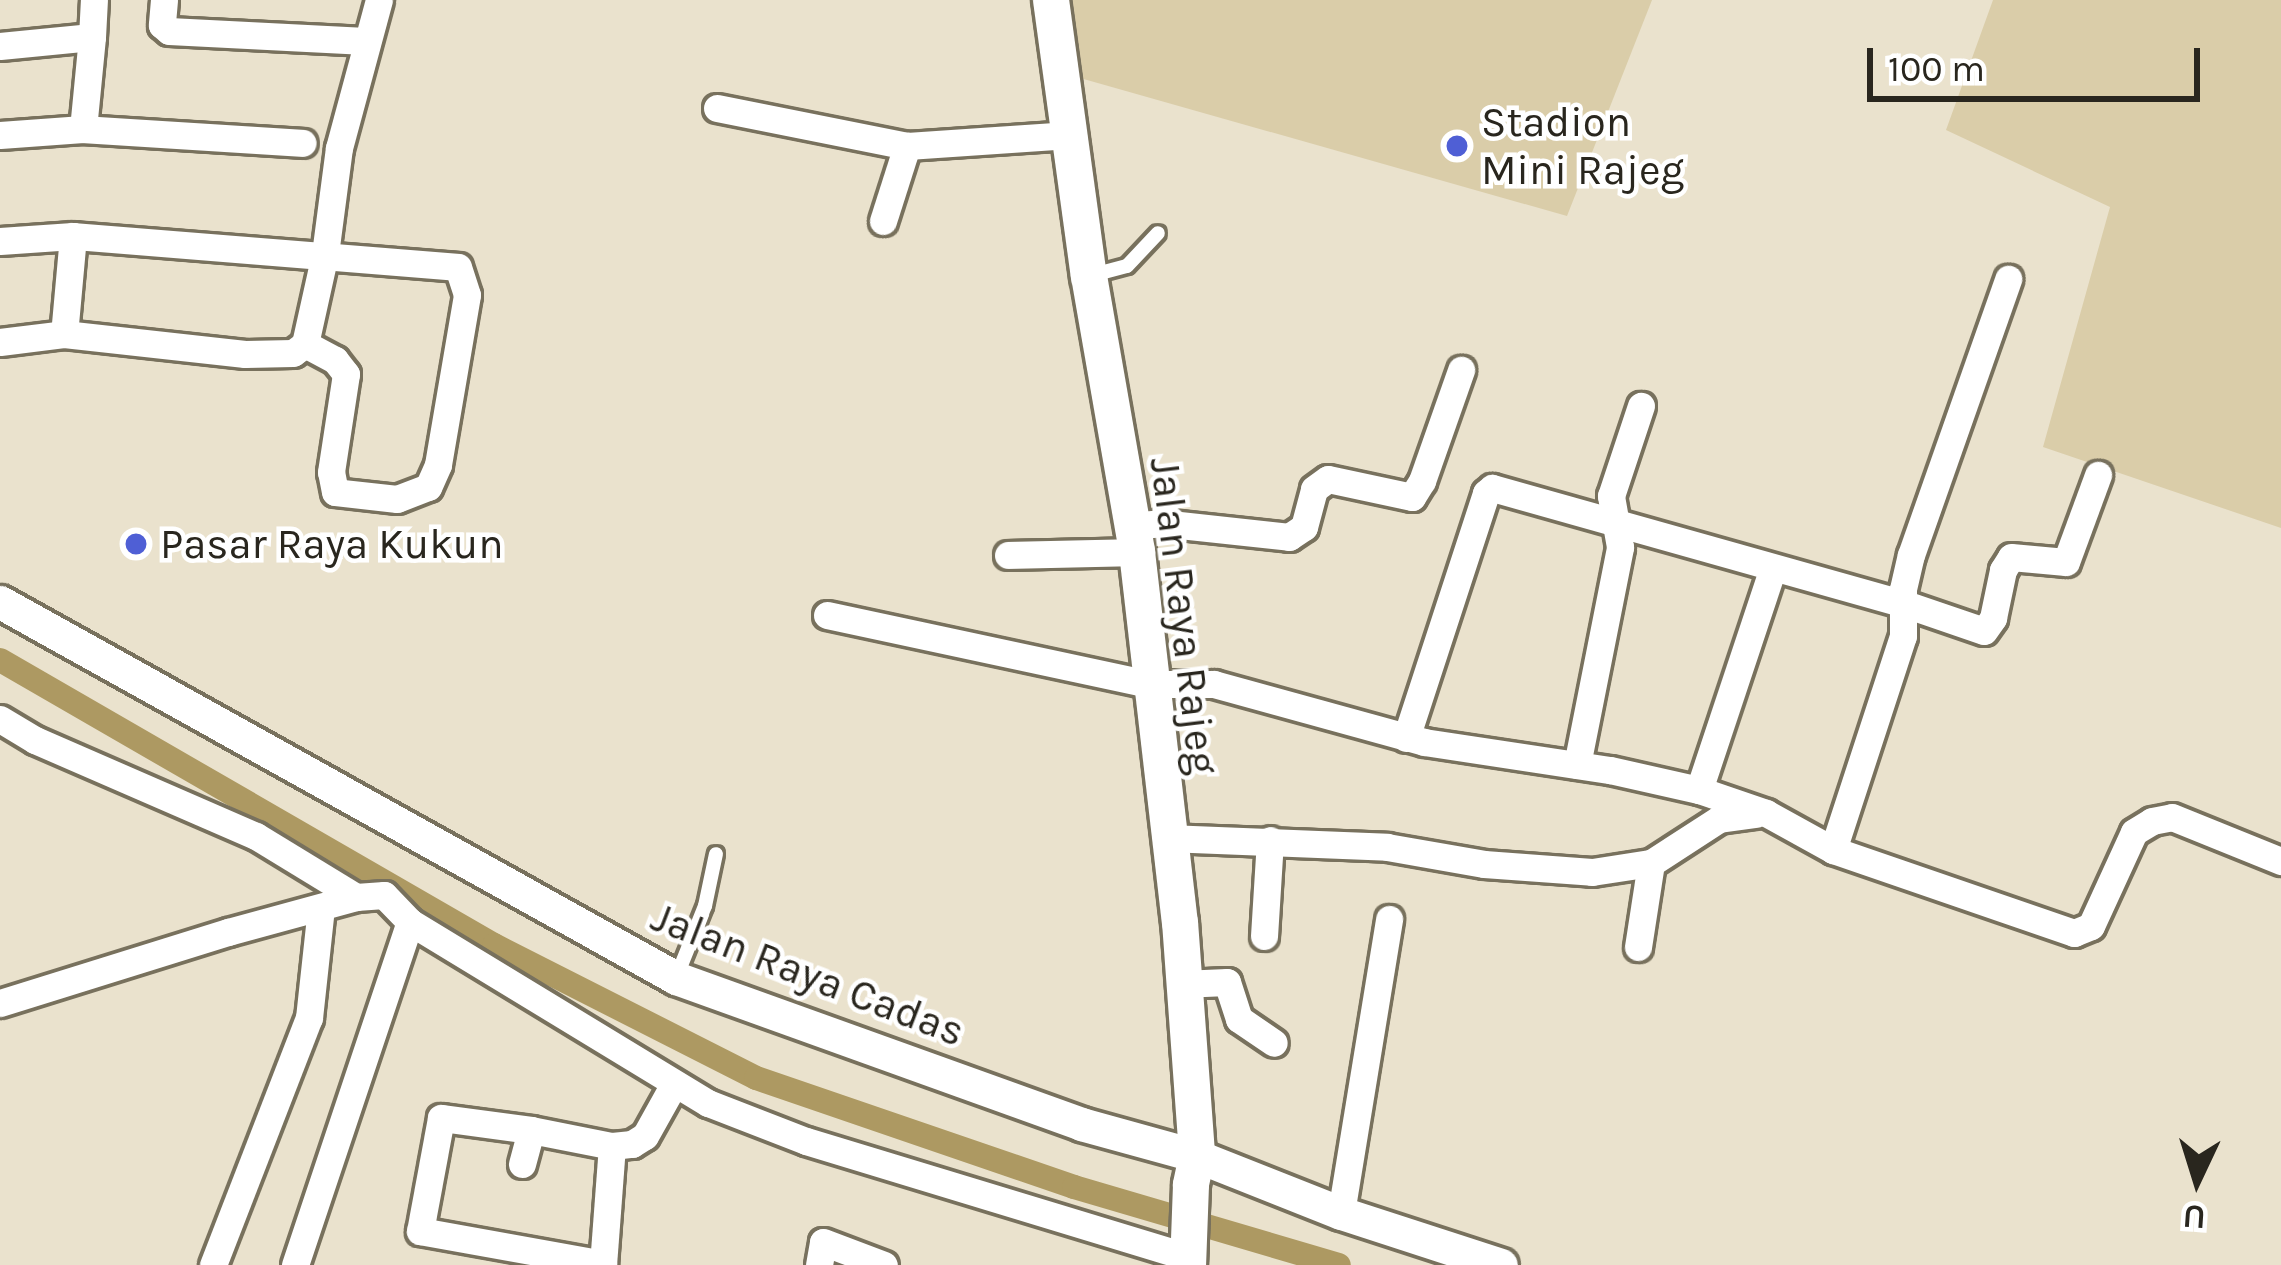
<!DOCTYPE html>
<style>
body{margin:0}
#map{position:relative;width:2281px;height:1265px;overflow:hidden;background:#eae2cd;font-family:Karla,sans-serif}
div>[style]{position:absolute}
.green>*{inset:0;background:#dacda9}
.canal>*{height:24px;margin:-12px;padding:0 12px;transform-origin:12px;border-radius:12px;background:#ad9962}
.roads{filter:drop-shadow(3px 0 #78715d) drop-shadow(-3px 0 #78715d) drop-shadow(0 3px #78715d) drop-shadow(0 -3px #78715d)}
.service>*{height:14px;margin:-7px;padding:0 7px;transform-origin:7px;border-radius:7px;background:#fff}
.minor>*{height:27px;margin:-13.5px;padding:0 13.5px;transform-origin:13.5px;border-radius:13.5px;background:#fff}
.tertiary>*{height:33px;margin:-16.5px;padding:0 16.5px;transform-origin:16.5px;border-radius:16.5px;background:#fff}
.secondary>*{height:36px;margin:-18px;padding:0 18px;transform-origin:18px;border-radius:18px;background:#fff}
.dots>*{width:33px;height:33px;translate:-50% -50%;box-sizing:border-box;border:6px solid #fff;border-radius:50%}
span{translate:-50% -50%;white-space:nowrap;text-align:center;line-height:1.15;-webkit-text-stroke:9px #fff;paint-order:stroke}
.poi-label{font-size:42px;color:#29261e}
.left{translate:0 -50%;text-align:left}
.street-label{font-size:42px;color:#29261e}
.north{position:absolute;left:2137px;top:1121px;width:120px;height:120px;-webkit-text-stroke:9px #fff;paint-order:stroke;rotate:184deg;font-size:33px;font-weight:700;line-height:48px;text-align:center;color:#29261e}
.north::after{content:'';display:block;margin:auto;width:42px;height:54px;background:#29261e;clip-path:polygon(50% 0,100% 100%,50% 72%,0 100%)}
.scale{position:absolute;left:1867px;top:48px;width:333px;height:54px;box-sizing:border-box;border:6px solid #29261e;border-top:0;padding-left:15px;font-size:36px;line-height:42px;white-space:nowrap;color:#29261e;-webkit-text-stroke:9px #fff;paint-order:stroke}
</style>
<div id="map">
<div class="green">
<div style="clip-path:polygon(1064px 0,1652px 0,1567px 216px,1073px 76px)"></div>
<div style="clip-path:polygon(1993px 0,2281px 0,2281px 528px,2043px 447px,2110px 207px,1946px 130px)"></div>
</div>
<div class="canal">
<div style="left:0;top:660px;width:570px;rotate:29.98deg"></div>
<div style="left:494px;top:945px;width:294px;rotate:26.9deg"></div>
<div style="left:756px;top:1078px;width:336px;rotate:18.9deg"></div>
<div style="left:1074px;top:1187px;width:276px;rotate:16.4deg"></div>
</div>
<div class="roads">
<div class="service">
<div style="left:1089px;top:276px;width:39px;rotate:-15deg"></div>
<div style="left:1127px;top:266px;width:45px;rotate:-46.8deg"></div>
<div style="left:676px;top:978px;width:78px;rotate:-68.1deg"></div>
<div style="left:705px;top:906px;width:53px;rotate:-78.1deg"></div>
</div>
<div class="minor">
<div style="left:164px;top:0;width:25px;rotate:95deg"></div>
<div style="left:162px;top:25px;width:9px;rotate:41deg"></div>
<div style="left:169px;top:31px;width:197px;rotate:2.9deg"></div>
<div style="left:0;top:46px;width:92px;rotate:-5.6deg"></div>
<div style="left:92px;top:37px;width:37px;rotate:-87deg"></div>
<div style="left:717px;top:108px;width:194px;rotate:11.3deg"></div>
<div style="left:907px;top:146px;width:163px;rotate:-3.9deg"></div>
<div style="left:83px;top:129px;width:92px;rotate:-84.4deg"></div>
<div style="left:0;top:135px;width:83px;rotate:-4.1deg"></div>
<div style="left:83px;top:129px;width:220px;rotate:3.6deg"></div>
<div style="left:883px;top:221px;width:79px;rotate:-72.3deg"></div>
<div style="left:73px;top:236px;width:98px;rotate:95.2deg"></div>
<div style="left:64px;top:334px;width:182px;rotate:6.3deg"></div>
<div style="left:245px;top:354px;width:48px;rotate:-1.2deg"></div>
<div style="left:293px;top:353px;width:15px;rotate:-37deg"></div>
<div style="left:305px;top:344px;width:92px;rotate:-77.5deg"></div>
<div style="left:325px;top:254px;width:107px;rotate:-82.5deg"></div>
<div style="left:339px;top:148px;width:153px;rotate:-74.9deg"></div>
<div style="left:0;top:241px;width:73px;rotate:-3.9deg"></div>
<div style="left:73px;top:236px;width:386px;rotate:4.6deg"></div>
<div style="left:458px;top:267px;width:29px;rotate:72deg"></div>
<div style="left:467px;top:295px;width:172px;rotate:99.7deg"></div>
<div style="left:438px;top:465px;width:24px;rotate:114deg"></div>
<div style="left:428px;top:487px;width:33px;rotate:159deg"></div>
<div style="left:397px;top:499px;width:62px;rotate:-173.6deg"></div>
<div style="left:335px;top:492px;width:20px;rotate:-101deg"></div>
<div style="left:331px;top:472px;width:99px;rotate:-81.3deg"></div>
<div style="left:346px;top:374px;width:18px;rotate:-128deg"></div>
<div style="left:335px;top:360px;width:34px;rotate:-152deg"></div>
<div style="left:0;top:342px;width:64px;rotate:-7.1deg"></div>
<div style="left:1129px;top:526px;width:32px;rotate:-5deg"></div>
<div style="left:1161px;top:523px;width:129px;rotate:6.2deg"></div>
<div style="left:1289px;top:537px;width:18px;rotate:-34deg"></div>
<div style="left:1304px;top:527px;width:39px;rotate:-75deg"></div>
<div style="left:1314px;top:489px;width:17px;rotate:-36deg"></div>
<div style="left:1328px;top:479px;width:86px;rotate:12.1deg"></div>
<div style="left:1412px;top:497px;width:19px;rotate:-58deg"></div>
<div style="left:1422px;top:481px;width:118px;rotate:-70.6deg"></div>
<div style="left:1008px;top:555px;width:129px;rotate:-1.3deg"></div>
<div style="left:827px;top:615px;width:328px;rotate:12.1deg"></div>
<div style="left:1148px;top:684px;width:66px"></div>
<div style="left:1214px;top:684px;width:218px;rotate:15.4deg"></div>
<div style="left:1424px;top:742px;width:188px;rotate:8.6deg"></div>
<div style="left:1610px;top:770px;width:91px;rotate:12.7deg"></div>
<div style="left:1699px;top:790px;width:71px;rotate:18.9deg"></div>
<div style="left:1766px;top:813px;width:77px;rotate:28.9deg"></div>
<div style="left:1833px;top:850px;width:255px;rotate:19deg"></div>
<div style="left:2074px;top:933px;width:18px;rotate:-22deg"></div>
<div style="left:2091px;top:926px;width:103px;rotate:-65.4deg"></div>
<div style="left:2134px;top:832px;width:21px;rotate:-31deg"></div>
<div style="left:2152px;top:821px;width:20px;rotate:-11deg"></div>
<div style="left:2172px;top:817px;width:118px;rotate:22deg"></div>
<div style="left:0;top:719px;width:41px;rotate:31deg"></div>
<div style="left:35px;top:740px;width:241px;rotate:23.5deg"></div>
<div style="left:256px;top:836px;width:117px;rotate:31.4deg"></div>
<div style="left:1406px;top:738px;width:258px;rotate:-71.9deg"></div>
<div style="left:1486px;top:493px;width:8px;rotate:-40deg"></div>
<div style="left:1492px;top:488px;width:429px;rotate:15.7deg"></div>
<div style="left:1905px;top:604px;width:83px;rotate:18.9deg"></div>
<div style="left:1984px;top:631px;width:16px;rotate:-55deg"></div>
<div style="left:1993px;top:618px;width:49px;rotate:-78.2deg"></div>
<div style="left:2003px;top:570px;width:15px;rotate:-58deg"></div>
<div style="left:2011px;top:557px;width:55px;rotate:5.2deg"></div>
<div style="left:2066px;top:562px;width:93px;rotate:-69.8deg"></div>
<div style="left:1577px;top:765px;width:222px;rotate:-78.8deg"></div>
<div style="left:1620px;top:547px;width:52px;rotate:-100deg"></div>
<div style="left:1611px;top:496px;width:95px;rotate:-71.6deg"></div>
<div style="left:1699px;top:790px;width:234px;rotate:-71.6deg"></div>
<div style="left:1167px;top:838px;width:220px;rotate:2.3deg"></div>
<div style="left:1387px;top:847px;width:98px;rotate:9.9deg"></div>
<div style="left:1484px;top:864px;width:108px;rotate:4.2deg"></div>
<div style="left:1592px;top:872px;width:60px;rotate:-8.7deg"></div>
<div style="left:1651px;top:863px;width:81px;rotate:-32.9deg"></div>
<div style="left:1719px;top:819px;width:37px;rotate:-8deg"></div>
<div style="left:1833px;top:850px;width:225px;rotate:-71.9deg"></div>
<div style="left:1903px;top:636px;width:47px;rotate:-90deg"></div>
<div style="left:1903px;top:589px;width:35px;rotate:-77deg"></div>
<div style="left:1911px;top:555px;width:293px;rotate:-70.6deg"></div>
<div style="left:1264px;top:936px;width:96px;rotate:-86.4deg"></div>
<div style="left:1638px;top:947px;width:85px;rotate:-81.2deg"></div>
<div style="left:1181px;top:984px;width:46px;rotate:-2.5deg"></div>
<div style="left:1227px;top:982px;width:39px;rotate:72deg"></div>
<div style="left:1239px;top:1019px;width:42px;rotate:34.4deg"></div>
<div style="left:0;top:1003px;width:239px;rotate:-17.3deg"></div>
<div style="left:228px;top:932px;width:133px;rotate:-15.3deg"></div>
<div style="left:356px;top:897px;width:28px;rotate:-4deg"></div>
<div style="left:384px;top:895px;width:37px;rotate:46deg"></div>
<div style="left:410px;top:922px;width:349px;rotate:31.3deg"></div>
<div style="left:708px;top:1103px;width:105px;rotate:21.2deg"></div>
<div style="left:806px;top:1141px;width:399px;rotate:16.9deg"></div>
<div style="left:531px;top:1130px;width:91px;rotate:-172.4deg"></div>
<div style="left:441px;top:1118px;width:115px;rotate:100.5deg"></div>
<div style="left:420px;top:1231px;width:186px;rotate:10.2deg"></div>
<div style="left:522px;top:1164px;width:35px;rotate:-75deg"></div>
<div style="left:531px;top:1130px;width:83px;rotate:11.2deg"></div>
<div style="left:612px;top:1146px;width:20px;rotate:-6deg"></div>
<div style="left:632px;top:1144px;width:15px;rotate:-32deg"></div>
<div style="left:645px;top:1136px;width:60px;rotate:-60.9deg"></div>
<div style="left:1341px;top:1213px;width:298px;rotate:-80.7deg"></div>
<div style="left:213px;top:1265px;width:265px;rotate:-68.8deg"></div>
<div style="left:309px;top:1018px;width:111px;rotate:-83.8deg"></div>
<div style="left:295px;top:1265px;width:362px;rotate:-71.5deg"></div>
<div style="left:603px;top:1265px;width:119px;rotate:-85.7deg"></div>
<div style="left:819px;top:1265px;width:23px;rotate:-80deg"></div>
<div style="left:823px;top:1242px;width:65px;rotate:20.7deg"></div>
</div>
<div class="tertiary">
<div style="left:0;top:602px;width:774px;rotate:29.08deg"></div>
<div style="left:676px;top:978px;width:431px;rotate:19.8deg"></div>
<div style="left:1081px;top:1124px;width:120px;rotate:15.4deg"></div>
<div style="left:1197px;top:1156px;width:155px;rotate:21.6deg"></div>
<div style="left:1341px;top:1213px;width:168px;rotate:18deg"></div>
</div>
<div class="secondary">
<div style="left:1051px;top:0;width:279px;rotate:82.2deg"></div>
<div style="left:1089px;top:276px;width:280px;rotate:80.1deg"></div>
<div style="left:1137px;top:552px;width:372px;rotate:83.4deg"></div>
<div style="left:1180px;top:922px;width:235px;rotate:85.8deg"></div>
<div style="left:1197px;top:1156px;width:30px;rotate:102deg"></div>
<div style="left:1191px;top:1185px;width:80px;rotate:92.1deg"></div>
</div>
</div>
<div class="dots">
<div style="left:1457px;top:146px;background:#4f5fd5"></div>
<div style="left:136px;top:544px;background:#4f5fd5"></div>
</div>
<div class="poi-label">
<span class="left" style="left:1481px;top:146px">Stadion<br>Mini Rajeg</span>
<span class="left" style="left:160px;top:544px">Pasar Raya Kukun</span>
</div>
<div class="street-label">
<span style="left:1184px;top:616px;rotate:83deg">Jalan Raya Rajeg</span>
<span style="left:808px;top:974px;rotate:21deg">Jalan Raya Cadas</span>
</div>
<div class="north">U</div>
<div class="scale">100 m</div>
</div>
